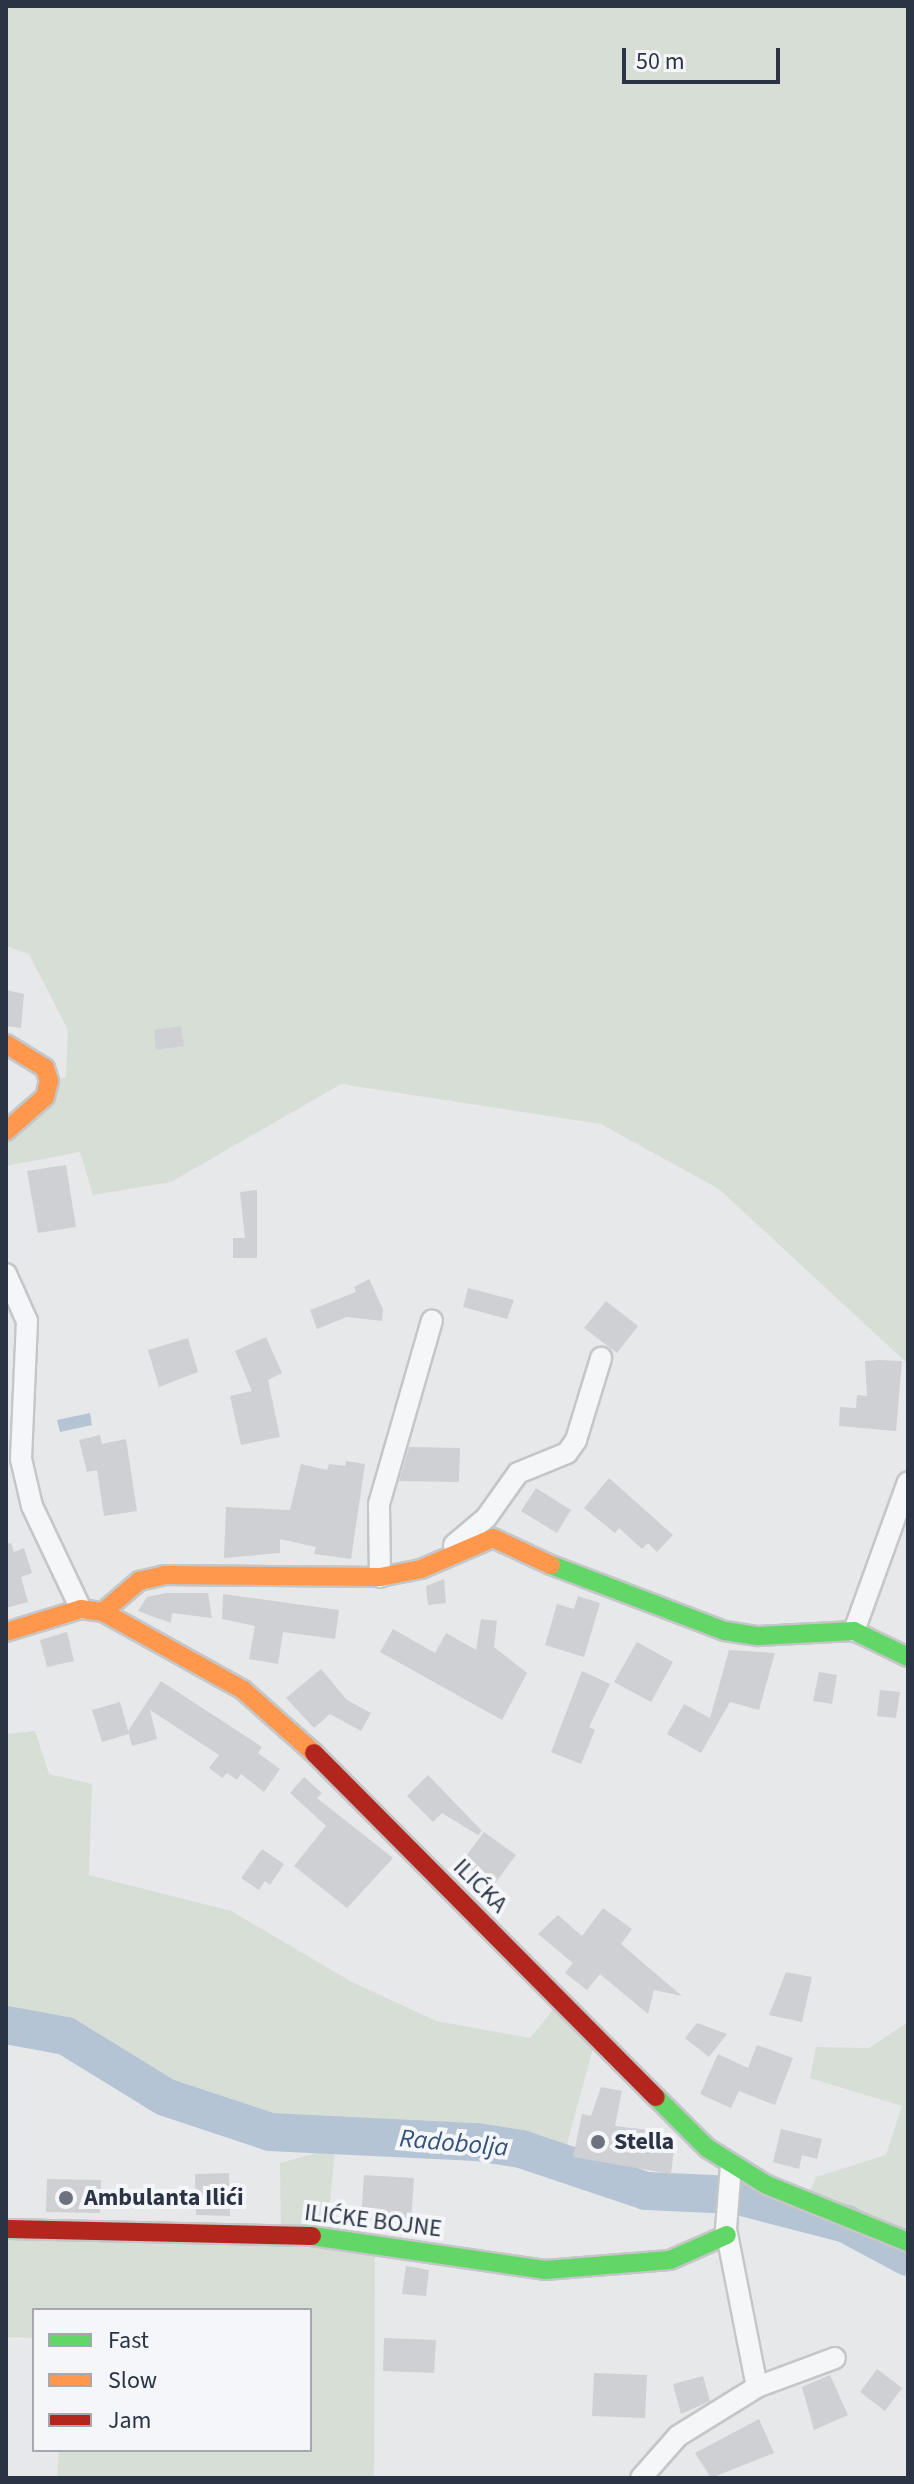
<!DOCTYPE html>
<meta charset="utf-8">
<style>
body{margin:0}
#map{position:relative;width:914px;height:2484px;overflow:hidden;background:#e6e8ea;font-family:"Source Sans 3",sans-serif}
div>[style]{position:absolute}
.green>*{inset:0;background:#d6ded6}
.water>*{inset:0;background:#b4c4d5}
.river>*{height:38px;margin:-19px;padding:0 19px;transform-origin:19px;border-radius:19px;background:#b4c4d5}
.building>*{inset:0;background:#ced0d3}
.roads{filter:drop-shadow(2px 0 #c4c6c8) drop-shadow(-2px 0 #c4c6c8) drop-shadow(0 2px #c4c6c8) drop-shadow(0 -2px #c4c6c8)}
.street>*{height:20px;margin:-10px;padding:0 10px;transform-origin:10px;border-radius:10px;background:#f5f6f7}
.fast>*{height:18px;margin:-9px;padding:0 9px;transform-origin:9px;border-radius:9px;background:#63d668}
.slow>*{height:18px;margin:-9px;padding:0 9px;transform-origin:9px;border-radius:9px;background:#ff974d}
.jam>*{height:18px;margin:-9px;padding:0 9px;transform-origin:9px;border-radius:9px;background:#b3261e}
.dots>*{width:22px;height:22px;translate:-50% -50%;box-sizing:border-box;border:4px solid #f4f6f9;border-radius:50%}
span{translate:-50% -50%;white-space:nowrap;text-align:center;line-height:1.15;-webkit-text-stroke:8px #f4f6f9;paint-order:stroke}
.street-label{font-size:24px;color:#2b3445}
.poi-label{font-size:24px;color:#2b3445;font-weight:700}
.left{translate:0 -50%;text-align:left}
.water-label{font-size:26px;color:#34527a;font-style:italic}
.frame{position:absolute;inset:0;border:8px solid #2b3445;pointer-events:none}
.legend{position:absolute;left:32px;top:2308px;width:280px;height:144px;box-sizing:border-box;background:#f4f6f9;border:2px solid #a4a8b1;margin:0;padding:10px 14px;list-style:none;font-size:24px;color:#2b3445}
.legend li{display:flex;align-items:center;gap:16px;height:40px}
.legend b{width:40px;border:2px solid #a4a8b1}
.scale{position:absolute;left:622px;top:48px;width:158px;height:36px;box-sizing:border-box;border:4px solid #2b3445;border-top:0;padding-left:10px;font-size:24px;line-height:28px;white-space:nowrap;color:#2b3445;-webkit-text-stroke:6px #f4f6f9;paint-order:stroke}
</style>
<div id="map">
<div class="green">
<div style="clip-path:polygon(6px 6px,908px 6px,908px 1364px,719px 1189px,601px 1124px,341px 1084px,171px 1182px,93px 1195px,80px 1152px,6px 1166px,6px 1131px,49px 1081px,66px 1077px,68px 1030px,29px 954px,6px 946px)"></div>
<div style="clip-path:polygon(35px 1731px,49px 1774px,92px 1784px,89px 1875px,231px 1911px,352px 1982px,436px 2021px,530px 2038px,560px 2001px,596px 2037px,564px 2155px,540px 2144px,490px 2134px,261px 2122px,180px 2092px,44px 2015px,6px 2010px,6px 1734px)"></div>
<div style="clip-path:polygon(908px 2022px,908px 2242px,805px 2203px,816px 2177px,886px 2155px,902px 2106px,810px 2078px,816px 2047px,869px 2048px)"></div>
<div style="clip-path:polygon(335px 2148px,327px 2235px,375px 2241px,374px 2478px,57px 2477px,59px 2450px,310px 2450px,310px 2310px,34px 2310px,34px 2338px,6px 2337px,6px 2229px,281px 2234px,280px 2163px)"></div>
</div>
<div class="water">
<div style="clip-path:polygon(90px 1413px,92px 1425px,60px 1432px,57px 1420px)"></div>
</div>
<div class="river">
<div style="left:6px;top:2025px;width:61px;rotate:10.4deg"></div>
<div style="left:66px;top:2036px;width:116px;rotate:31.6deg"></div>
<div style="left:165px;top:2097px;width:111px;rotate:18.4deg"></div>
<div style="left:270px;top:2132px;width:207px;rotate:2.8deg"></div>
<div style="left:477px;top:2142px;width:45px;rotate:9deg"></div>
<div style="left:521px;top:2149px;width:132px;rotate:18.6deg"></div>
<div style="left:646px;top:2191px;width:89px;rotate:2.6deg"></div>
<div style="left:735px;top:2195px;width:115px;rotate:14.6deg"></div>
<div style="left:846px;top:2224px;width:70px;rotate:28deg"></div>
</div>
<div class="building">
<div style="clip-path:polygon(6px 990px,24px 994px,21px 1028px,6px 1026px)"></div>
<div style="clip-path:polygon(181px 1026px,184px 1046px,156px 1050px,154px 1030px)"></div>
<div style="clip-path:polygon(66px 1165px,76px 1227px,38px 1233px,27px 1171px)"></div>
<div style="clip-path:polygon(257px 1190px,257px 1258px,233px 1258px,233px 1238px,245px 1238px,240px 1192px)"></div>
<div style="clip-path:polygon(369px 1279px,383px 1309px,382px 1321px,347px 1317px,317px 1329px,310px 1310px,356px 1292px,354px 1287px)"></div>
<div style="clip-path:polygon(468px 1288px,514px 1300px,507px 1319px,463px 1307px)"></div>
<div style="clip-path:polygon(606px 1301px,638px 1326px,617px 1353px,584px 1328px)"></div>
<div style="clip-path:polygon(266px 1337px,282px 1373px,268px 1380px,280px 1437px,241px 1445px,230px 1396px,252px 1391px,235px 1351px)"></div>
<div style="clip-path:polygon(188px 1338px,198px 1372px,159px 1387px,148px 1350px)"></div>
<div style="clip-path:polygon(879px 1360px,902px 1361px,896px 1431px,839px 1426px,840px 1407px,856px 1408px,857px 1395px,867px 1396px,865px 1361px)"></div>
<div style="clip-path:polygon(100px 1435px,102px 1444px,126px 1439px,137px 1511px,104px 1516px,97px 1470px,87px 1472px,79px 1440px)"></div>
<div style="clip-path:polygon(409px 1447px,460px 1448px,459px 1482px,399px 1481px)"></div>
<div style="clip-path:polygon(346px 1461px,365px 1464px,351px 1559px,314px 1554px,316px 1547px,280px 1539px,280px 1553px,224px 1558px,226px 1507px,290px 1510px,301px 1464px,327px 1470px,329px 1464px,345px 1466px)"></div>
<div style="clip-path:polygon(609px 1478px,673px 1535px,657px 1552px,648px 1543px,642px 1549px,619px 1528px,615px 1533px,584px 1508px)"></div>
<div style="clip-path:polygon(536px 1488px,571px 1510px,557px 1533px,521px 1511px)"></div>
<div style="clip-path:polygon(11px 1543px,14px 1552px,24px 1548px,32px 1573px,21px 1577px,28px 1602px,6px 1608px,6px 1544px)"></div>
<div style="clip-path:polygon(444px 1579px,446px 1603px,428px 1605px,426px 1586px)"></div>
<div style="clip-path:polygon(166px 1593px,208px 1593px,212px 1618px,172px 1613px,171px 1623px,138px 1611px,147px 1597px)"></div>
<div style="clip-path:polygon(223px 1594px,339px 1610px,335px 1639px,283px 1632px,278px 1664px,249px 1659px,255px 1626px,222px 1619px)"></div>
<div style="clip-path:polygon(578px 1596px,600px 1603px,584px 1657px,545px 1645px,557px 1604px,574px 1609px)"></div>
<div style="clip-path:polygon(481px 1619px,497px 1621px,494px 1647px,527px 1673px,502px 1720px,380px 1652px,393px 1629px,435px 1653px,446px 1633px,476px 1650px)"></div>
<div style="clip-path:polygon(67px 1632px,74px 1661px,47px 1667px,40px 1640px)"></div>
<div style="clip-path:polygon(637px 1642px,673px 1662px,651px 1702px,614px 1682px)"></div>
<div style="clip-path:polygon(729px 1650px,775px 1653px,759px 1710px,730px 1702px,701px 1753px,667px 1734px,684px 1704px,710px 1718px)"></div>
<div style="clip-path:polygon(321px 1669px,347px 1700px,371px 1713px,361px 1731px,330px 1714px,314px 1728px,286px 1698px)"></div>
<div style="clip-path:polygon(582px 1671px,610px 1684px,589px 1727px,595px 1730px,581px 1764px,551px 1752px)"></div>
<div style="clip-path:polygon(819px 1672px,837px 1675px,832px 1704px,813px 1701px)"></div>
<div style="clip-path:polygon(161px 1681px,262px 1747px,258px 1753px,280px 1769px,264px 1792px,241px 1774px,237px 1780px,227px 1773px,222px 1778px,209px 1768px,219px 1755px,150px 1710px,157px 1739px,132px 1746px,128px 1731px)"></div>
<div style="clip-path:polygon(880px 1690px,900px 1692px,896px 1718px,877px 1716px)"></div>
<div style="clip-path:polygon(120px 1702px,129px 1734px,102px 1742px,92px 1710px)"></div>
<div style="clip-path:polygon(428px 1775px,482px 1831px,478px 1835px,442px 1813px,433px 1822px,407px 1796px)"></div>
<div style="clip-path:polygon(304px 1777px,322px 1793px,317px 1798px,393px 1858px,347px 1908px,294px 1866px,326px 1826px,290px 1793px)"></div>
<div style="clip-path:polygon(484px 1832px,516px 1855px,493px 1886px,461px 1863px)"></div>
<div style="clip-path:polygon(262px 1849px,284px 1864px,270px 1885px,265px 1881px,259px 1890px,241px 1878px)"></div>
<div style="clip-path:polygon(603px 1908px,632px 1929px,621px 1944px,682px 1996px,654px 1990px,648px 2014px,600px 1974px,587px 1990px,565px 1973px,573px 1963px,538px 1934px,558px 1915px,582px 1936px)"></div>
<div style="clip-path:polygon(786px 1972px,812px 1977px,802px 2022px,769px 2015px)"></div>
<div style="clip-path:polygon(697px 2023px,727px 2034px,709px 2057px,685px 2038px)"></div>
<div style="clip-path:polygon(757px 2045px,793px 2058px,775px 2105px,739px 2091px,731px 2108px,700px 2094px,718px 2054px,748px 2068px)"></div>
<div style="clip-path:polygon(601px 2087px,622px 2091px,615px 2126px,657px 2131px,657px 2139px,675px 2141px,671px 2174px,573px 2157px,582px 2114px,591px 2116px)"></div>
<div style="clip-path:polygon(781px 2129px,822px 2139px,817px 2159px,802px 2155px,799px 2169px,773px 2162px)"></div>
<div style="clip-path:polygon(229px 2173px,230px 2216px,196px 2215px,195px 2174px)"></div>
<div style="clip-path:polygon(364px 2175px,414px 2178px,411px 2222px,361px 2219px)"></div>
<div style="clip-path:polygon(47px 2179px,101px 2180px,100px 2213px,46px 2212px)"></div>
<div style="clip-path:polygon(406px 2266px,429px 2270px,426px 2296px,402px 2294px)"></div>
<div style="clip-path:polygon(384px 2338px,436px 2340px,434px 2373px,383px 2371px)"></div>
<div style="clip-path:polygon(877px 2369px,902px 2388px,885px 2411px,860px 2392px)"></div>
<div style="clip-path:polygon(594px 2373px,647px 2375px,645px 2418px,592px 2416px)"></div>
<div style="clip-path:polygon(830px 2375px,848px 2415px,814px 2430px,802px 2387px)"></div>
<div style="clip-path:polygon(703px 2376px,710px 2401px,681px 2414px,673px 2384px)"></div>
<div style="clip-path:polygon(759px 2419px,774px 2453px,711px 2478px,695px 2453px)"></div>
</div>
<div class="roads">
<div class="street">
<div style="left:6px;top:1274px;width:51px;rotate:65.9deg"></div>
<div style="left:27px;top:1321px;width:138px;rotate:92.5deg"></div>
<div style="left:21px;top:1459px;width:48px;rotate:76.8deg"></div>
<div style="left:32px;top:1506px;width:114px;rotate:64.6deg"></div>
<div style="left:454px;top:1545px;width:42px;rotate:-40.2deg"></div>
<div style="left:486px;top:1518px;width:55px;rotate:-54.6deg"></div>
<div style="left:518px;top:1473px;width:53px;rotate:-22.2deg"></div>
<div style="left:567px;top:1453px;width:16px;rotate:-55deg"></div>
<div style="left:576px;top:1440px;width:86px;rotate:-73deg"></div>
<div style="left:380px;top:1577px;width:73px;rotate:-90.8deg"></div>
<div style="left:379px;top:1504px;width:191px;rotate:-73.9deg"></div>
<div style="left:854px;top:1631px;width:158px;rotate:-70.1deg"></div>
<div style="left:731px;top:2165px;width:64px;rotate:94.5deg"></div>
<div style="left:726px;top:2229px;width:161px;rotate:78.9deg"></div>
<div style="left:641px;top:2478px;width:56px;rotate:-48.6deg"></div>
<div style="left:678px;top:2436px;width:93px;rotate:-31.8deg"></div>
<div style="left:757px;top:2387px;width:83px;rotate:-20.4deg"></div>
</div>
<div class="fast">
<div style="left:551px;top:1565px;width:186px;rotate:20.8deg"></div>
<div style="left:725px;top:1631px;width:33px;rotate:9deg"></div>
<div style="left:758px;top:1636px;width:96px;rotate:-3deg"></div>
<div style="left:854px;top:1631px;width:60px;rotate:25.7deg"></div>
<div style="left:656px;top:2097px;width:72px;rotate:45deg"></div>
<div style="left:707px;top:2148px;width:70px;rotate:31.7deg"></div>
<div style="left:767px;top:2185px;width:152px;rotate:22deg"></div>
<div style="left:312px;top:2236px;width:235px;rotate:8.3deg"></div>
<div style="left:545px;top:2270px;width:125px;rotate:-4.6deg"></div>
<div style="left:670px;top:2260px;width:62px;rotate:-23.7deg"></div>
</div>
<div class="slow">
<div style="left:6px;top:1044px;width:46px;rotate:31.6deg"></div>
<div style="left:45px;top:1068px;width:14px;rotate:73deg"></div>
<div style="left:49px;top:1081px;width:16px;rotate:104deg"></div>
<div style="left:45px;top:1097px;width:52px;rotate:138.9deg"></div>
<div style="left:103px;top:1612px;width:48px;rotate:-40.7deg"></div>
<div style="left:139px;top:1581px;width:26px;rotate:-13deg"></div>
<div style="left:164px;top:1575px;width:216px;rotate:0.5deg"></div>
<div style="left:380px;top:1577px;width:42px;rotate:-11deg"></div>
<div style="left:421px;top:1569px;width:78px;rotate:-23.3deg"></div>
<div style="left:493px;top:1538px;width:64px;rotate:25deg"></div>
<div style="left:6px;top:1632px;width:78px;rotate:-17deg"></div>
<div style="left:81px;top:1609px;width:22px;rotate:8deg"></div>
<div style="left:103px;top:1612px;width:160px;rotate:29.1deg"></div>
<div style="left:243px;top:1690px;width:95px;rotate:41.6deg"></div>
</div>
<div class="jam">
<div style="left:314px;top:1753px;width:485px;rotate:45.2deg"></div>
<div style="left:6px;top:2229px;width:306px;rotate:1.3deg"></div>
</div>
</div>
<div class="dots">
<div style="left:598px;top:2142px;background:#6c737f"></div>
<div style="left:66px;top:2198px;background:#6c737f"></div>
</div>
<div class="street-label">
<span style="left:480px;top:1886px;rotate:45deg">ILIĆKA</span>
<span style="left:373px;top:2221px;rotate:7deg">ILIĆKE BOJNE</span>
</div>
<div class="poi-label">
<span class="left" style="left:614px;top:2142px">Stella</span>
<span class="left" style="left:84px;top:2198px">Ambulanta Ilići</span>
</div>
<div class="water-label">
<span style="left:454px;top:2143px;rotate:5deg">Radobolja</span>
</div>
<div class="frame"></div>
<ul class="legend">
<li><b style="height:10px;background:#63d668"></b>Fast</li>
<li><b style="height:10px;background:#ff974d"></b>Slow</li>
<li><b style="height:10px;background:#b3261e"></b>Jam</li>
</ul>
<div class="scale">50 m</div>
</div>
